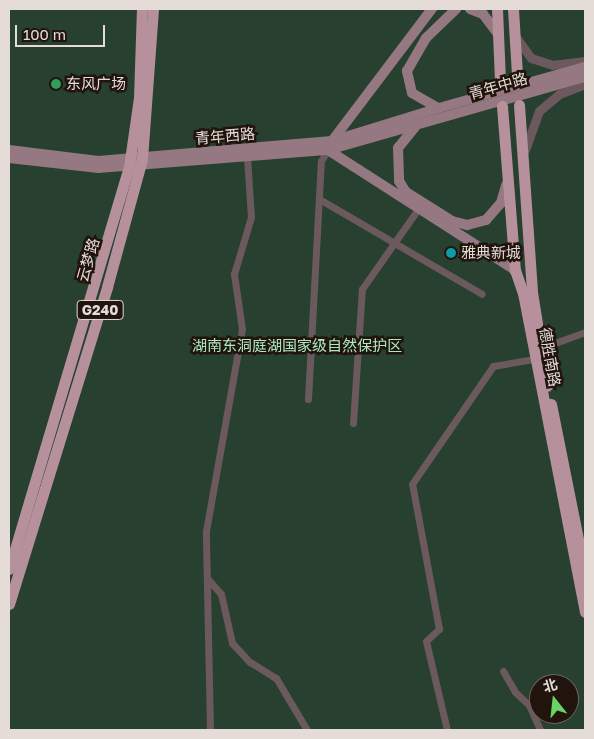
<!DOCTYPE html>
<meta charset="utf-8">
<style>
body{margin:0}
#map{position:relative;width:594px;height:739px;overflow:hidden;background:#2a1d16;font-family:"Golos Text","Noto Sans SC",sans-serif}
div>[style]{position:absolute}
.green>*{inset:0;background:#274030}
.minor>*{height:7px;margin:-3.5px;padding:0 3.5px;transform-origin:3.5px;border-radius:3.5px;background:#6b595e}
.tertiary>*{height:9px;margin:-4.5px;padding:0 4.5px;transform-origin:4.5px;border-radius:4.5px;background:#6b595e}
.secondary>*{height:10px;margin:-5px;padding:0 5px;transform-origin:5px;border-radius:5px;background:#957881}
.primary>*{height:11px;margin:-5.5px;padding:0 5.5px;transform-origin:5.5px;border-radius:5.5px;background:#b6919c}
.secondary-bridge>*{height:10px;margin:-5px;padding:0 5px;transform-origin:5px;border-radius:5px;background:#957881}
.dots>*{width:14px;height:14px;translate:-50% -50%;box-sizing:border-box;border:2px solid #20140d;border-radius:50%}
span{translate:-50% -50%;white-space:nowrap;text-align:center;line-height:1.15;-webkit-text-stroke:5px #20140d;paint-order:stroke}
.shield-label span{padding:1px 4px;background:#20140d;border:1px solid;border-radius:4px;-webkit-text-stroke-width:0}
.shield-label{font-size:14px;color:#e5dcd7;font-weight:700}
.poi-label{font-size:15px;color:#e5dcd7}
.left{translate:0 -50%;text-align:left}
.street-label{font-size:15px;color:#e5dcd7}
.park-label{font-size:15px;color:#abeac1}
.frame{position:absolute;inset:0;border:10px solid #e5dcd7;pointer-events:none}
.north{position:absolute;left:529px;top:674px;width:50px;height:50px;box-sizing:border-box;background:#20140d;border:1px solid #6f645e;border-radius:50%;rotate:344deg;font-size:14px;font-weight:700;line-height:20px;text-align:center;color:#e5dcd7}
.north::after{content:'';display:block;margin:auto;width:18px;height:22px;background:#67d465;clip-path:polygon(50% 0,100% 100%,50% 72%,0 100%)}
.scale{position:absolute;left:15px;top:25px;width:90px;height:22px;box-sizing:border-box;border:2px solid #e5dcd7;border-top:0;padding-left:6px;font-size:15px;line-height:18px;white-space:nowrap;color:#e5dcd7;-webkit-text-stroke:4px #20140d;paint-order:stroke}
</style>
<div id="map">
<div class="green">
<div style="clip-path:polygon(evenodd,9px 9px,585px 9px,585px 730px,9px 730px,9px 9px,539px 684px,569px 684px,569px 714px,539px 714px,539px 684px)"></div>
</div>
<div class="minor">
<div style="left:321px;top:200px;width:186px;rotate:30.3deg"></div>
<div style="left:541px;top:348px;width:47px;rotate:-20deg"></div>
<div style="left:308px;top:399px;width:238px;rotate:-86.9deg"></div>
<div style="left:321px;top:161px;width:13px;rotate:-58deg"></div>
<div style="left:353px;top:423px;width:134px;rotate:-86.2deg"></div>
<div style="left:362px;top:289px;width:98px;rotate:-55deg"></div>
<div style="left:207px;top:578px;width:21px;rotate:49deg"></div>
<div style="left:221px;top:594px;width:50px;rotate:77.3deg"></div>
<div style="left:232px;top:643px;width:26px;rotate:47deg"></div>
<div style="left:250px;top:662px;width:31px;rotate:32deg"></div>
<div style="left:276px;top:678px;width:61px;rotate:59.2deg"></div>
<div style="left:503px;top:671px;width:24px;rotate:60deg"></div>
<div style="left:515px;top:692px;width:19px;rotate:43deg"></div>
<div style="left:529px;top:705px;width:27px;rotate:66deg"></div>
<div style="left:210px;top:730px;width:199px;rotate:-91.2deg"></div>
<div style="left:206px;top:531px;width:205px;rotate:-79.9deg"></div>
<div style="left:242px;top:329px;width:56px;rotate:-98.3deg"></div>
<div style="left:234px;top:274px;width:59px;rotate:-73.4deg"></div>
<div style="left:251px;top:217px;width:60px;rotate:-93.8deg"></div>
<div style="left:447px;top:730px;width:91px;rotate:-103.3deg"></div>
<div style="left:426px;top:641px;width:18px;rotate:-43deg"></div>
<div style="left:439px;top:629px;width:147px;rotate:-100.5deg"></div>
<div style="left:412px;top:484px;width:143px;rotate:-55.5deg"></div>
<div style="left:493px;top:366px;width:42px;rotate:-9.7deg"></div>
</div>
<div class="tertiary">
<div style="left:515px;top:36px;width:27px;rotate:54deg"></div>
<div style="left:531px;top:58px;width:22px;rotate:18deg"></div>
<div style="left:552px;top:65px;width:33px;rotate:-7deg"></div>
<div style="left:525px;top:150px;width:41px;rotate:-70.3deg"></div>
<div style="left:539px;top:111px;width:26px;rotate:-40deg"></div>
<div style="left:559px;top:94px;width:28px;rotate:-21deg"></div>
</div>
<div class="secondary">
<div style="left:470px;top:9px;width:14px;rotate:21deg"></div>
<div style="left:483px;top:14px;width:25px;rotate:53deg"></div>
<div style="left:438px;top:108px;width:30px;rotate:-150deg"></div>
<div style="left:412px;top:93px;width:23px;rotate:-103deg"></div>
<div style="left:407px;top:71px;width:38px;rotate:-60deg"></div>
<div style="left:426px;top:38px;width:42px;rotate:-44deg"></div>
<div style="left:415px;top:127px;width:27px;rotate:129deg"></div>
<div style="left:398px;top:148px;width:33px;rotate:88deg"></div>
<div style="left:399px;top:181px;width:13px;rotate:58deg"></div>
<div style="left:406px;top:192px;width:54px;rotate:32.2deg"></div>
<div style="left:452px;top:221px;width:16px;rotate:15deg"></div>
<div style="left:467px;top:225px;width:20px;rotate:-15deg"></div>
<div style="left:486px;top:220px;width:23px;rotate:-49deg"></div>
<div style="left:501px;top:203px;width:19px;rotate:-74deg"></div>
<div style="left:332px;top:141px;width:166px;rotate:-52.9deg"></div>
<div style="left:9px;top:150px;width:90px;rotate:7deg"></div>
<div style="left:98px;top:161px;width:235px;rotate:-4.9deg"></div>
<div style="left:332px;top:141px;width:112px;rotate:-17.1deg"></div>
<div style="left:328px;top:150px;width:222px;rotate:32.7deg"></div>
<div style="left:9px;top:158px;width:90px;rotate:6.4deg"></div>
<div style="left:98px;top:168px;width:231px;rotate:-4.5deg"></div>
<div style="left:328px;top:150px;width:267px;rotate:-15.9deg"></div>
</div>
<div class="primary">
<div style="left:497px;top:9px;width:71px;rotate:87.6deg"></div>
<div style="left:513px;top:9px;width:65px;rotate:86.5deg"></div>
<div style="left:519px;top:105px;width:187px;rotate:86deg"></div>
<div style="left:532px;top:292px;width:95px;rotate:80.9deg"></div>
<div style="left:502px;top:106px;width:165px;rotate:85.5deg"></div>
<div style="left:515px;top:270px;width:24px;rotate:71deg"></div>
<div style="left:523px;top:293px;width:325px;rotate:79deg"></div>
<div style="left:551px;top:404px;width:173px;rotate:78.7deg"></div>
<div style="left:9px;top:569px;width:420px;rotate:-73.4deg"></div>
<div style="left:129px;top:167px;width:70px;rotate:-81.8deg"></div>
<div style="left:139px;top:98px;width:89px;rotate:-88.1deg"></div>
<div style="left:9px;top:604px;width:332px;rotate:-72.8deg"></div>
<div style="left:107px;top:287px;width:133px;rotate:-74.7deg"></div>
<div style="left:142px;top:159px;width:150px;rotate:-85.8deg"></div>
</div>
<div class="secondary-bridge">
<div style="left:439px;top:108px;width:152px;rotate:-15.7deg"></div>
</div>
<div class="dots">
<div style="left:56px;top:84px;background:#2e9e5b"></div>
<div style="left:451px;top:253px;background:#0f9aa8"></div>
</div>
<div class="shield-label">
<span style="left:100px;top:310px">G240</span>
</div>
<div class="poi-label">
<span class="left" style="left:66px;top:84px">东风广场</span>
<span class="left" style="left:461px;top:253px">雅典新城</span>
</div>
<div class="street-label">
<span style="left:498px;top:86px;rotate:-16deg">青年中路</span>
<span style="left:225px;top:136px;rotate:-5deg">青年西路</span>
<span style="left:88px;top:260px;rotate:-74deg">云梦路</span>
<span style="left:550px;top:357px;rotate:80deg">德胜南路</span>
</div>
<div class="park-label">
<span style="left:297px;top:346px">湖南东洞庭湖国家级自然保护区</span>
</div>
<div class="frame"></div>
<div class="north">北</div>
<div class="scale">100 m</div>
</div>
